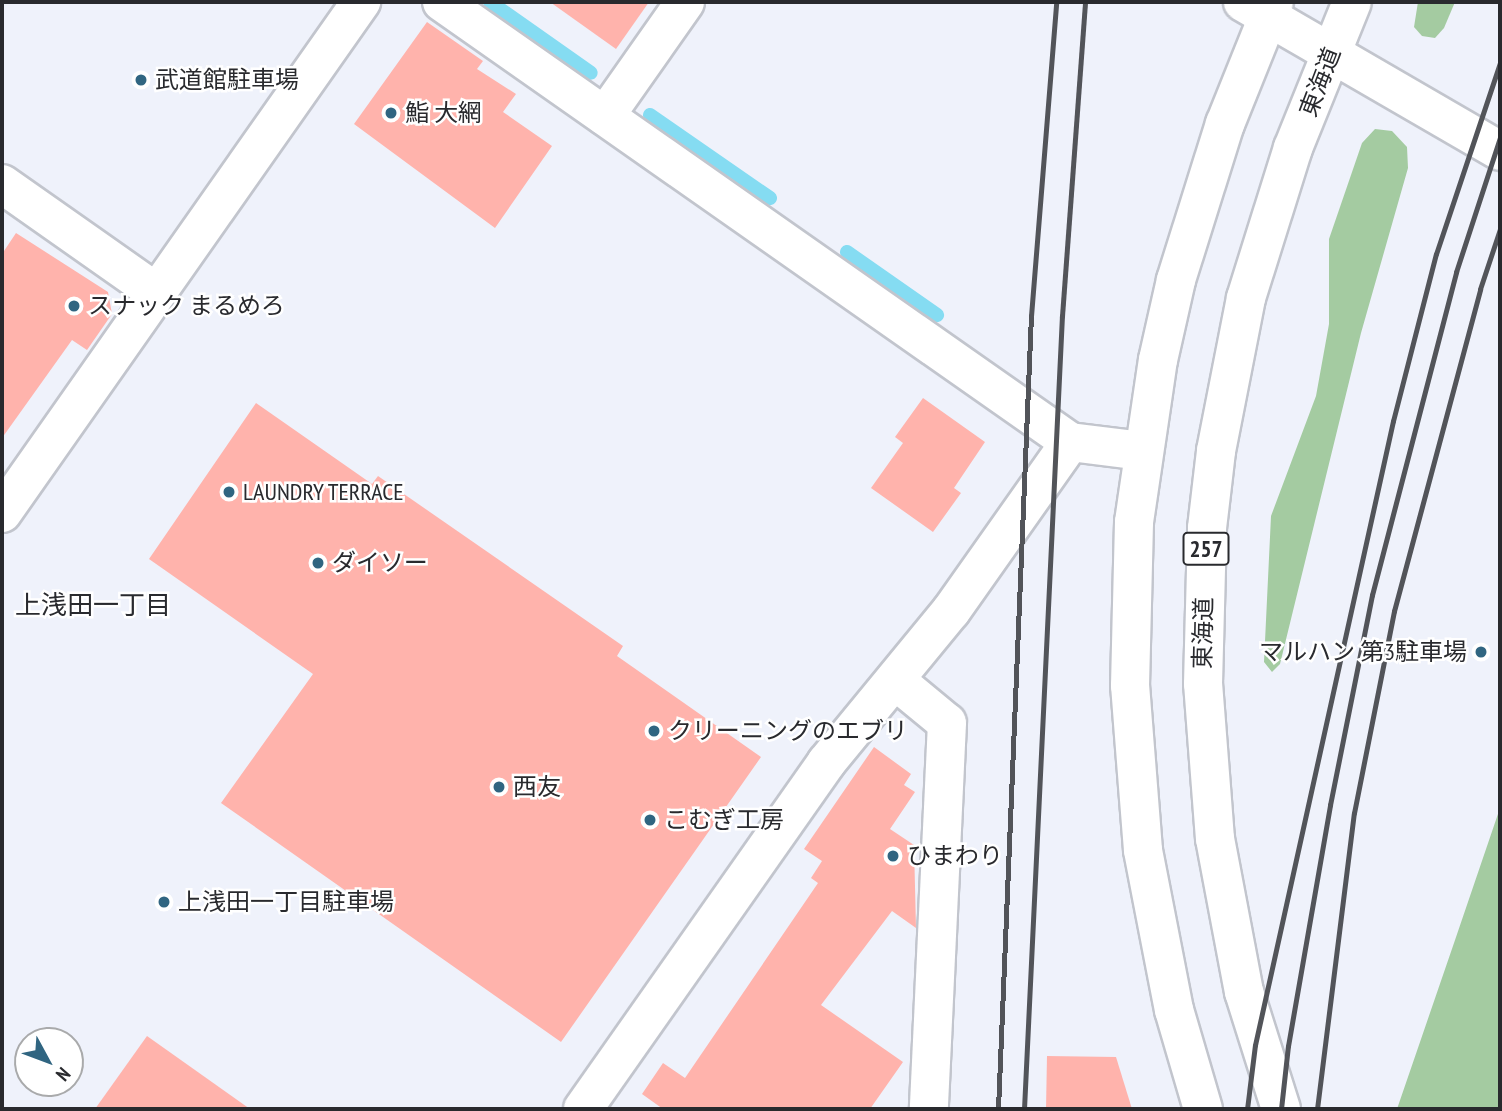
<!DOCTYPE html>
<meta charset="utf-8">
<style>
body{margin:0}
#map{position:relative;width:1502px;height:1111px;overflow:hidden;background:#eff2fb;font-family:"PT Sans Narrow","Noto Sans JP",sans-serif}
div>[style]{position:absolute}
.green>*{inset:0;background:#a4cba1}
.stream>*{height:14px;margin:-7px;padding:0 7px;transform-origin:7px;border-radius:7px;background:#85dcf2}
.building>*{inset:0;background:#ffb3ac}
.roads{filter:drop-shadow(2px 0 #c2c5cd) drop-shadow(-2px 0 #c2c5cd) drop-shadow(0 2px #c2c5cd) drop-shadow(0 -2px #c2c5cd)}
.street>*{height:38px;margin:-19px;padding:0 19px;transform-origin:19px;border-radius:19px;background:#fff}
.secondary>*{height:38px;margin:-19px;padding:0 19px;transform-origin:19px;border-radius:19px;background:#fff}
.highway>*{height:38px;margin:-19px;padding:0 19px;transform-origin:19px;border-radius:19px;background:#fff}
.rail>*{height:5px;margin:-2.5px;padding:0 2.5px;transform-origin:2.5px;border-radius:2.5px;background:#525459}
.dots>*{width:19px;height:19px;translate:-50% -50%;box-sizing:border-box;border:4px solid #fff;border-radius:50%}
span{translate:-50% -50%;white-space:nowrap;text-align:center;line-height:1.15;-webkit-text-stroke:5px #fff;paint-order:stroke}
.shield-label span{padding:2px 5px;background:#fff;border:2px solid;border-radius:5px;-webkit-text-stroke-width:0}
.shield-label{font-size:23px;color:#292a2e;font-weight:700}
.poi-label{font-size:24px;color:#292a2e}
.left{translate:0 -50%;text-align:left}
.right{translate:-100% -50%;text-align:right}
.street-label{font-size:24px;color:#292a2e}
.neighbourhood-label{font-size:26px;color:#292a2e}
.frame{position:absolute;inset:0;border:4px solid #292a2e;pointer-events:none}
.north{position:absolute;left:14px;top:1027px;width:70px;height:70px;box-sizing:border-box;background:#fff;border:2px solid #a9aaab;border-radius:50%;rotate:131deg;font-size:19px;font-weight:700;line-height:28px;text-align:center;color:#292a2e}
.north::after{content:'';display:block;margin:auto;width:24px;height:32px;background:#306581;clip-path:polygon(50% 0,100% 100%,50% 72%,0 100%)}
</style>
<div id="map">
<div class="green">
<div style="clip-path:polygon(1418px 2px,1455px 2px,1444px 28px,1435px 38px,1422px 36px,1414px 27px)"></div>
<div style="clip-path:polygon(1375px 129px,1392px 131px,1407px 147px,1408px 168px,1361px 333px,1280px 664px,1272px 672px,1264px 662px,1271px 516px,1316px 396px,1329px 324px,1329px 239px,1362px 143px)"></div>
<div style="clip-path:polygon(1500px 808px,1500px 1109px,1397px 1109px,1454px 943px)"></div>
</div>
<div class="stream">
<div style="left:490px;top:2px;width:123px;rotate:35.1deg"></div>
<div style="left:650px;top:115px;width:146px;rotate:34.7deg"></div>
<div style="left:847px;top:252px;width:110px;rotate:35deg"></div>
</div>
<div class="building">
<div style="clip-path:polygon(550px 2px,649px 2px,616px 49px)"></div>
<div style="clip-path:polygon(427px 22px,483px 61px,477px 69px,516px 94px,503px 112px,552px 146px,495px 228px,354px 124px)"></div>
<div style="clip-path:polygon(16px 233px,108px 292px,112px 314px,87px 350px,72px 340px,2px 438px,2px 254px)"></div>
<div style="clip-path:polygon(923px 398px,985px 442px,954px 488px,961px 493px,933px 532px,871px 488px,903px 443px,895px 437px)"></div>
<div style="clip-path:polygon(256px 403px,372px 484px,378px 476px,623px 646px,617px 656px,761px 757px,561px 1042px,221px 803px,313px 674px,149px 559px)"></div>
<div style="clip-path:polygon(874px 747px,911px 774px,904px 785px,915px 792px,890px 829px,914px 845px,916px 928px,892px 911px,821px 1005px,903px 1062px,870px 1109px,663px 1109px,642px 1094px,663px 1063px,685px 1078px,818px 883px,811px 878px,822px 861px,804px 849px)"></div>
<div style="clip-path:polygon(147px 1036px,250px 1109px,95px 1109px)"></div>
<div style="clip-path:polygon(1047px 1056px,1116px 1057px,1132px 1109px,1046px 1109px)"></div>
</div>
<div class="roads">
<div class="street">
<div style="left:442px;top:2px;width:767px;rotate:35.02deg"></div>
<div style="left:1331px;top:53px;width:195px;rotate:30.1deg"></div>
<div style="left:605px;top:116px;width:139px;rotate:-54.9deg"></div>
<div style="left:2px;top:184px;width:189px;rotate:35.1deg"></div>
<div style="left:2px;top:513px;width:625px;rotate:-54.91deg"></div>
<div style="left:583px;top:1109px;width:423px;rotate:-54.9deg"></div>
<div style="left:826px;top:763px;width:197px;rotate:-50.6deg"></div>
<div style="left:951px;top:611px;width:207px;rotate:-54.8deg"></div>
<div style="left:1070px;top:442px;width:74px;rotate:7deg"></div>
</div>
<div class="secondary">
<div style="left:1243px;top:2px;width:102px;rotate:30.1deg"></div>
<div style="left:895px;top:680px;width:67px;rotate:39.6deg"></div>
<div style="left:947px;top:723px;width:386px;rotate:92.7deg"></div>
</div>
<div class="highway">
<div style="left:1203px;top:1109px;width:103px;rotate:-106.3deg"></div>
<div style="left:1174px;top:1010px;width:163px;rotate:-101deg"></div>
<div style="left:1143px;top:850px;width:165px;rotate:-94.5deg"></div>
<div style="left:1130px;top:686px;width:164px;rotate:-88.6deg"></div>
<div style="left:1134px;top:522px;width:164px;rotate:-81.6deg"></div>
<div style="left:1158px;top:360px;width:82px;rotate:-77.3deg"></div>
<div style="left:1176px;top:280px;width:164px;rotate:-72.6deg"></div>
<div style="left:1225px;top:124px;width:131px;rotate:-68.1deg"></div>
<div style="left:1281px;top:1109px;width:123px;rotate:-107.5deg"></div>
<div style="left:1244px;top:992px;width:156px;rotate:-100.7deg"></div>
<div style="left:1215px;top:839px;width:155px;rotate:-94.4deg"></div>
<div style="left:1203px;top:684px;width:156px;rotate:-88.5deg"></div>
<div style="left:1207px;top:528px;width:78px;rotate:-83.3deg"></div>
<div style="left:1216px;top:451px;width:156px;rotate:-78.9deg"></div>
<div style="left:1246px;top:298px;width:157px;rotate:-72.6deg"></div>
<div style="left:1293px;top:148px;width:157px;rotate:-68deg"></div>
</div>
</div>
<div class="rail">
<div style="left:998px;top:1109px;width:794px;rotate:-87.62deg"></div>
<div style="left:1031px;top:316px;width:315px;rotate:-85.4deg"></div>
<div style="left:1024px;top:1109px;width:794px;rotate:-87.26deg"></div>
<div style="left:1062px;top:316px;width:315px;rotate:-85.8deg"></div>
<div style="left:1247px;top:1109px;width:64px;rotate:-82.9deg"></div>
<div style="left:1255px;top:1045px;width:639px;rotate:-77.53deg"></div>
<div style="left:1393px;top:421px;width:172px;rotate:-75.6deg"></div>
<div style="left:1436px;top:254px;width:201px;rotate:-71.5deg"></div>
<div style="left:1281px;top:1109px;width:63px;rotate:-83.7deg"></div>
<div style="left:1288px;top:1046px;width:245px;rotate:-80.1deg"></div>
<div style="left:1330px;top:805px;width:214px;rotate:-78.7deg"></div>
<div style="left:1372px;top:595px;width:334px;rotate:-75.4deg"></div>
<div style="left:1456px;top:272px;width:142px;rotate:-71.9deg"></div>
<div style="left:1317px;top:1109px;width:298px;rotate:-82.9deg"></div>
<div style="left:1354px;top:813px;width:206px;rotate:-78.8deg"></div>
<div style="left:1394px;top:611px;width:333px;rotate:-75deg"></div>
<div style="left:1480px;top:289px;width:63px;rotate:-71.6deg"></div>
</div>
<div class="dots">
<div style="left:141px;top:80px;background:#306581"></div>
<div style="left:391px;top:113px;background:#306581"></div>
<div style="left:74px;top:306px;background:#306581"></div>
<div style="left:229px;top:492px;background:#306581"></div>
<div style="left:318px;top:563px;background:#306581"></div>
<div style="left:1481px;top:652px;background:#306581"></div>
<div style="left:654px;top:731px;background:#306581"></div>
<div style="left:499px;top:787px;background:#306581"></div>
<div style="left:650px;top:820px;background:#306581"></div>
<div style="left:893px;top:856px;background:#306581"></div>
<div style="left:164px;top:902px;background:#306581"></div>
</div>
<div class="shield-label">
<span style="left:1206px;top:549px">257</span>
</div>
<div class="poi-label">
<span class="left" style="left:155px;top:80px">武道館駐車場</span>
<span class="left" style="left:405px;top:113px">鮨 大網</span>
<span class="left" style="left:88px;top:306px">スナック まるめろ</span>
<span class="left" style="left:243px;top:492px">LAUNDRY TERRACE</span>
<span class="left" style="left:332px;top:563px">ダイソー</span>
<span class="right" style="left:1467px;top:652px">マルハン 第3駐車場</span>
<span class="left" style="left:668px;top:731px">クリーニングのエブリ</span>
<span class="left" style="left:513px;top:787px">西友</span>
<span class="left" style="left:664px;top:820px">こむぎ工房</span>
<span class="left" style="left:907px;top:856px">ひまわり</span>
<span class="left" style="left:178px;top:902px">上浅田一丁目駐車場</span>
</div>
<div class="street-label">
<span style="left:1320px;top:82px;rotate:-69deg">東海道</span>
<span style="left:1203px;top:633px;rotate:-89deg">東海道</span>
</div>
<div class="neighbourhood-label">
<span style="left:93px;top:605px">上浅田一丁目</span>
</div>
<div class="frame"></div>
<div class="north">N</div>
</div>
